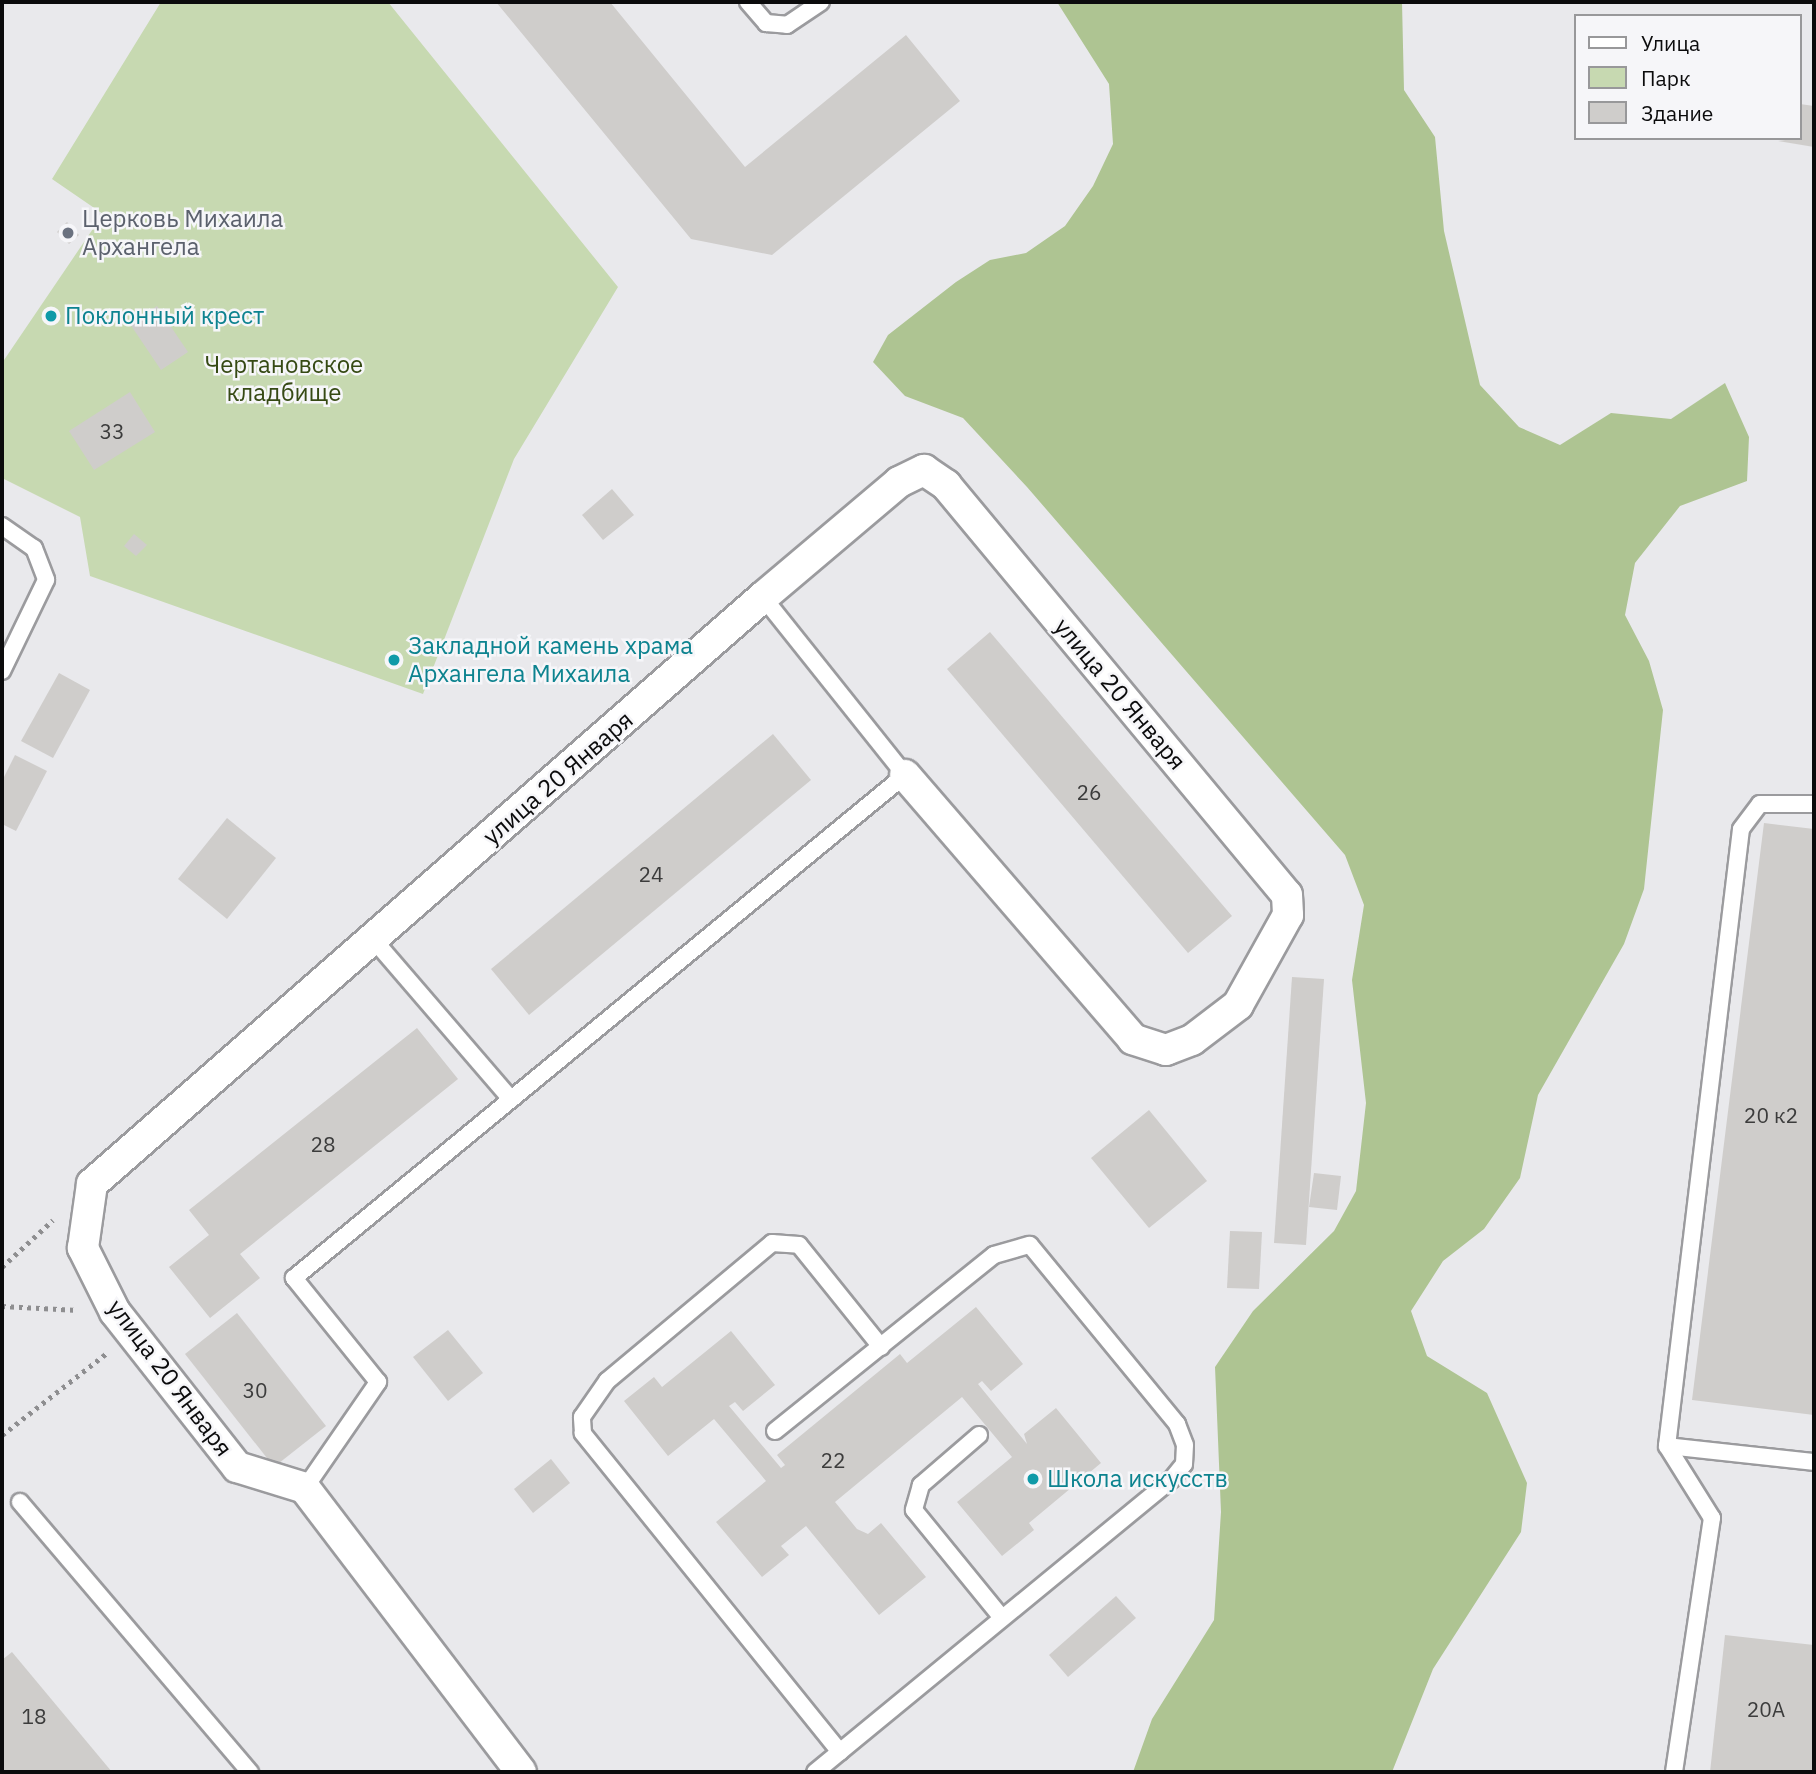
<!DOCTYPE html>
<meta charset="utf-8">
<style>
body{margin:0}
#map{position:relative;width:1816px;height:1774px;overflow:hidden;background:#e9e9ec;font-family:"IBM Plex Sans",sans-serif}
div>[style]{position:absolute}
.green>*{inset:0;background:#c7d9b1}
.forest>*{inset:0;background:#aec492}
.building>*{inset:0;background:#cfcdcb}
.path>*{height:4.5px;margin-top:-2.25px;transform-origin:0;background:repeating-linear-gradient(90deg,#8e8e90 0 3.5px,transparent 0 8.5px)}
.roads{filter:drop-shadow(2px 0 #9b9b9e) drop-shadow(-2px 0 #9b9b9e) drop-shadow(0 2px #9b9b9e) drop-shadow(0 -2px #9b9b9e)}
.service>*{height:16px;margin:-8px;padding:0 8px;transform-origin:8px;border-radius:8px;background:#fff}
.minor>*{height:30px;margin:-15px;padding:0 15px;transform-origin:15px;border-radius:15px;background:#fff}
.dots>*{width:19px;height:19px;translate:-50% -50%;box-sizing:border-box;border:4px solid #f6f6f9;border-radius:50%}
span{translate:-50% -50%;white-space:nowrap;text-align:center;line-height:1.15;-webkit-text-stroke:5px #f6f6f9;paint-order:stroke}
.number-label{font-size:21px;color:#3c3c3c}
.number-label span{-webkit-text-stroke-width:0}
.worship-label{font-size:24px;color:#5b616d}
.left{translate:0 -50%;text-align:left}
.culture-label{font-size:24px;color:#0d838f}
.park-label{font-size:24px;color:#364a14}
.street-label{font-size:24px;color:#0b0b0c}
.frame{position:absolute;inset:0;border:4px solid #0b0b0c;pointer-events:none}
.legend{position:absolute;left:1574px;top:14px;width:228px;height:126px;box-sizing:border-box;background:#f6f6f9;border:2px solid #98989a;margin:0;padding:9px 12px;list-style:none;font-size:21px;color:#0b0b0c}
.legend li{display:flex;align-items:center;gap:14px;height:35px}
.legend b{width:35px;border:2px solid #98989a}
</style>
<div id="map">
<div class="green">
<div style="clip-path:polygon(161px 2px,388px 2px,618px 287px,514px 459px,423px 694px,90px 576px,80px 517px,2px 478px,2px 363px,103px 214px,52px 179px)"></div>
</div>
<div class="forest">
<div style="clip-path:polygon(1057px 2px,1402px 2px,1404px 90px,1435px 137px,1444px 231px,1480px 385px,1519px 427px,1560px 445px,1611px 413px,1671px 419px,1725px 383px,1749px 437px,1747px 481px,1680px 506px,1635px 563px,1625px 615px,1649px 661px,1663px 710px,1644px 889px,1624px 944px,1538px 1095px,1520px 1178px,1484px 1229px,1443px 1261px,1411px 1311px,1427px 1356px,1487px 1393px,1527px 1483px,1521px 1532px,1433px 1669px,1392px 1772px,1133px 1772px,1152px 1719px,1214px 1620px,1221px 1512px,1215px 1367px,1253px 1311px,1334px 1231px,1356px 1191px,1366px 1103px,1352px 980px,1364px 905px,1345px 855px,1027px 487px,963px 418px,905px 396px,873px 362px,888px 335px,956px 282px,990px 260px,1026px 253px,1065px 226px,1093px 186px,1113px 144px,1109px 84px)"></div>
</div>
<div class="building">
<div style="clip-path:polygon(496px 2px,610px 2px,745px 167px,906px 35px,960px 101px,772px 255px,691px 239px)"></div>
<div style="clip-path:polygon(1800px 104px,1814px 106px,1814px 147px,1778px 141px,1800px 138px)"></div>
<div style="clip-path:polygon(67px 222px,79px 235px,69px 244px,57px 232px)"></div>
<div style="clip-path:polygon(157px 306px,188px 352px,161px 370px,130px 324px)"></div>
<div style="clip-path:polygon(130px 392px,155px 432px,94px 470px,69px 431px)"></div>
<div style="clip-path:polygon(612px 489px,634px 515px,603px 540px,582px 515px)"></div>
<div style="clip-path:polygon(134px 534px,147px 545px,136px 556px,124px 546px)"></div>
<div style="clip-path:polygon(990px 632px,1232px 916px,1188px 953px,947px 669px)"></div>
<div style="clip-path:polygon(59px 673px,90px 690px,53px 758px,21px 741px)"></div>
<div style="clip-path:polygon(773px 734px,811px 780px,529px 1015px,491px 969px)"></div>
<div style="clip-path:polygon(15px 755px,47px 771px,16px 831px,2px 824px,2px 781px)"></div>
<div style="clip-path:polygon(227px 818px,276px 858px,227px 919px,178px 879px)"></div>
<div style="clip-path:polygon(1764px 823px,1814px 829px,1814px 1415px,1692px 1400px)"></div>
<div style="clip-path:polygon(1292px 977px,1324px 979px,1306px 1245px,1274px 1243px)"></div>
<div style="clip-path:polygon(417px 1028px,458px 1079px,240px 1254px,260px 1278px,210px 1318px,169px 1267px,209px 1235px,189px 1210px)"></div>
<div style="clip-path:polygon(1149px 1110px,1207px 1181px,1149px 1228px,1091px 1158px)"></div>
<div style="clip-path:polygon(1314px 1173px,1341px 1176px,1337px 1210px,1309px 1207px)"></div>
<div style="clip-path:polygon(1230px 1231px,1262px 1232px,1259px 1289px,1227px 1288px)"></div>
<div style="clip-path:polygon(976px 1307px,1023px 1364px,991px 1391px,982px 1381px,978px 1384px,1027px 1444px,1024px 1434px,1056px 1408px,1101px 1463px,1029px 1523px,1034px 1530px,1002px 1556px,957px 1502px,1012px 1457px,962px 1397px,835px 1502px,857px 1529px,868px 1534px,881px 1523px,926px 1577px,879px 1615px,806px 1526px,781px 1546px,789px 1555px,762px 1577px,716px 1522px,766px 1481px,714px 1419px,668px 1456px,624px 1401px,654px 1377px,662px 1387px,731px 1331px,775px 1385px,743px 1411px,735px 1402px,729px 1406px,781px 1468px,785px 1465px,777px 1455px,900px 1354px,907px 1363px)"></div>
<div style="clip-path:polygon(237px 1313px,326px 1426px,274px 1467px,185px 1354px)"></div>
<div style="clip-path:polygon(448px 1330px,483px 1373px,448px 1401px,413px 1357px)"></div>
<div style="clip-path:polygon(551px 1459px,570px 1483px,533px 1513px,514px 1489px)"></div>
<div style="clip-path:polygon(1116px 1596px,1136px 1618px,1068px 1677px,1049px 1655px)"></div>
<div style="clip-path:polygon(1725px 1635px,1814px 1645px,1814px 1772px,1710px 1772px)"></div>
<div style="clip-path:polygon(12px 1652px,112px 1772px,2px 1772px,2px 1660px)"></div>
</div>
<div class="path">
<div style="left:2px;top:1267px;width:69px;rotate:-42.7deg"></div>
<div style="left:2px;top:1306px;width:76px;rotate:3deg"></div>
<div style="left:2px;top:1435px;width:133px;rotate:-38deg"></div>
</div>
<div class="roads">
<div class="service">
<div style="left:748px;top:2px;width:28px;rotate:49deg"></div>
<div style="left:766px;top:23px;width:21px;rotate:5deg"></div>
<div style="left:787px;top:25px;width:41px;rotate:-34.1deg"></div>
<div style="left:2px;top:526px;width:39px;rotate:35deg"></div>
<div style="left:34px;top:548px;width:34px;rotate:69deg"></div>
<div style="left:46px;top:580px;width:101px;rotate:115.8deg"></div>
<div style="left:374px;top:940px;width:210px;rotate:49.3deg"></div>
<div style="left:775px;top:1431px;width:281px;rotate:-38.8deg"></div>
<div style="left:994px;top:1255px;width:37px;rotate:-16deg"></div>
<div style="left:1030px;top:1245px;width:232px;rotate:50.6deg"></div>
<div style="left:1177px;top:1424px;width:22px;rotate:69deg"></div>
<div style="left:1185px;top:1445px;width:19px;rotate:93deg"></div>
<div style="left:1184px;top:1464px;width:19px;rotate:129deg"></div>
<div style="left:1172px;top:1479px;width:462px;rotate:140.6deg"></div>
<div style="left:979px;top:1435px;width:77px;rotate:139.2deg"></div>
<div style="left:921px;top:1485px;width:26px;rotate:106deg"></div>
<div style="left:914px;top:1510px;width:139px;rotate:50.8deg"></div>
<div style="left:1667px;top:1446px;width:148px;rotate:6.2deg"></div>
<div style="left:305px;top:1488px;width:129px;rotate:-55.4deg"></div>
<div style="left:378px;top:1382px;width:134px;rotate:-128.9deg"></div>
<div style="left:294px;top:1278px;width:791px;rotate:-39.46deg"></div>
<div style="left:905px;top:775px;width:228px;rotate:-128.6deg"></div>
<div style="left:20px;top:1502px;width:355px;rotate:49.6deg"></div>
<div style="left:840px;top:1752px;width:410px;rotate:-128.9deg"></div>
<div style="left:583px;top:1433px;width:16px;rotate:-94deg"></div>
<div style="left:582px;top:1417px;width:44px;rotate:-55.2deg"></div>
<div style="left:607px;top:1381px;width:215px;rotate:-39.9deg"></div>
<div style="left:772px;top:1243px;width:27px;rotate:4deg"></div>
<div style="left:799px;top:1245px;width:131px;rotate:51.2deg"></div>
<div style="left:1674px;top:1772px;width:257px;rotate:-81.5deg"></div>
<div style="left:1712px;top:1518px;width:85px;rotate:-122deg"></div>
<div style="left:1667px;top:1446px;width:621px;rotate:-83.16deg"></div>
<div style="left:1741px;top:829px;width:31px;rotate:-53deg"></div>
<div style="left:1760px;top:804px;width:54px"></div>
</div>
<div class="minor">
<div style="left:521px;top:1772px;width:357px;rotate:-127.3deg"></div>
<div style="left:305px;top:1488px;width:71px;rotate:-162.8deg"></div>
<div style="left:237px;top:1467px;width:197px;rotate:-128.2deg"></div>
<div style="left:115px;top:1312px;width:72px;rotate:-116.6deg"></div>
<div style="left:83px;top:1248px;width:65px;rotate:-82deg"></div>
<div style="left:92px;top:1184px;width:892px;rotate:-41.18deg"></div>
<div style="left:763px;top:597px;width:178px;rotate:-40.2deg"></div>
<div style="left:899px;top:482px;width:28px;rotate:-26deg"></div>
<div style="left:924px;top:470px;width:27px;rotate:34deg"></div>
<div style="left:946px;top:485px;width:533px;rotate:50.25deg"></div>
<div style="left:1287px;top:895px;width:20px;rotate:87deg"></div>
<div style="left:1288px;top:915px;width:103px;rotate:119.1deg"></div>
<div style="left:1238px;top:1005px;width:58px;rotate:142.7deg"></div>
<div style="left:1192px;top:1040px;width:28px;rotate:159deg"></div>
<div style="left:1166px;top:1050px;width:35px;rotate:-162deg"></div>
<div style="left:1133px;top:1039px;width:349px;rotate:-130.8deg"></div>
</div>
</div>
<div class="dots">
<div style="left:68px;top:233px;background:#6b7280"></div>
<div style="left:51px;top:316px;background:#0f9aa8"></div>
<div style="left:394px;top:660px;background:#0f9aa8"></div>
<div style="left:1033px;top:1479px;background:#0f9aa8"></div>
</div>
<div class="number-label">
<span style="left:112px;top:431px">33</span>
<span style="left:1089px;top:792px">26</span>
<span style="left:651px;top:874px">24</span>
<span style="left:1771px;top:1115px">20 к2</span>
<span style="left:323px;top:1144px">28</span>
<span style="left:255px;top:1390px">30</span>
<span style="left:833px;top:1460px">22</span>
<span style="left:1766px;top:1709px">20А</span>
<span style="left:34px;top:1716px">18</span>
</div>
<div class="worship-label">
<span class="left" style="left:82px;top:233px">Церковь Михаила<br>Архангела</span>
</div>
<div class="culture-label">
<span class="left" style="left:65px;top:316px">Поклонный крест</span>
<span class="left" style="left:408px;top:660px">Закладной камень храма<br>Архангела Михаила</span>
<span class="left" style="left:1047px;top:1479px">Школа искусств</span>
</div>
<div class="park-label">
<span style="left:284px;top:379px">Чертановское<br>кладбище</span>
</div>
<div class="street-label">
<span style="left:1120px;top:694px;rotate:50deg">улица 20 Января</span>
<span style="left:558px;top:778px;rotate:-41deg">улица 20 Января</span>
<span style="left:170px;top:1378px;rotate:53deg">улица 20 Января</span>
</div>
<div class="frame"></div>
<ul class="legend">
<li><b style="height:9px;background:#fff"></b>Улица</li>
<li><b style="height:19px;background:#c7d9b1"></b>Парк</li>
<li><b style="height:19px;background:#cfcdcb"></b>Здание</li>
</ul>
</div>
